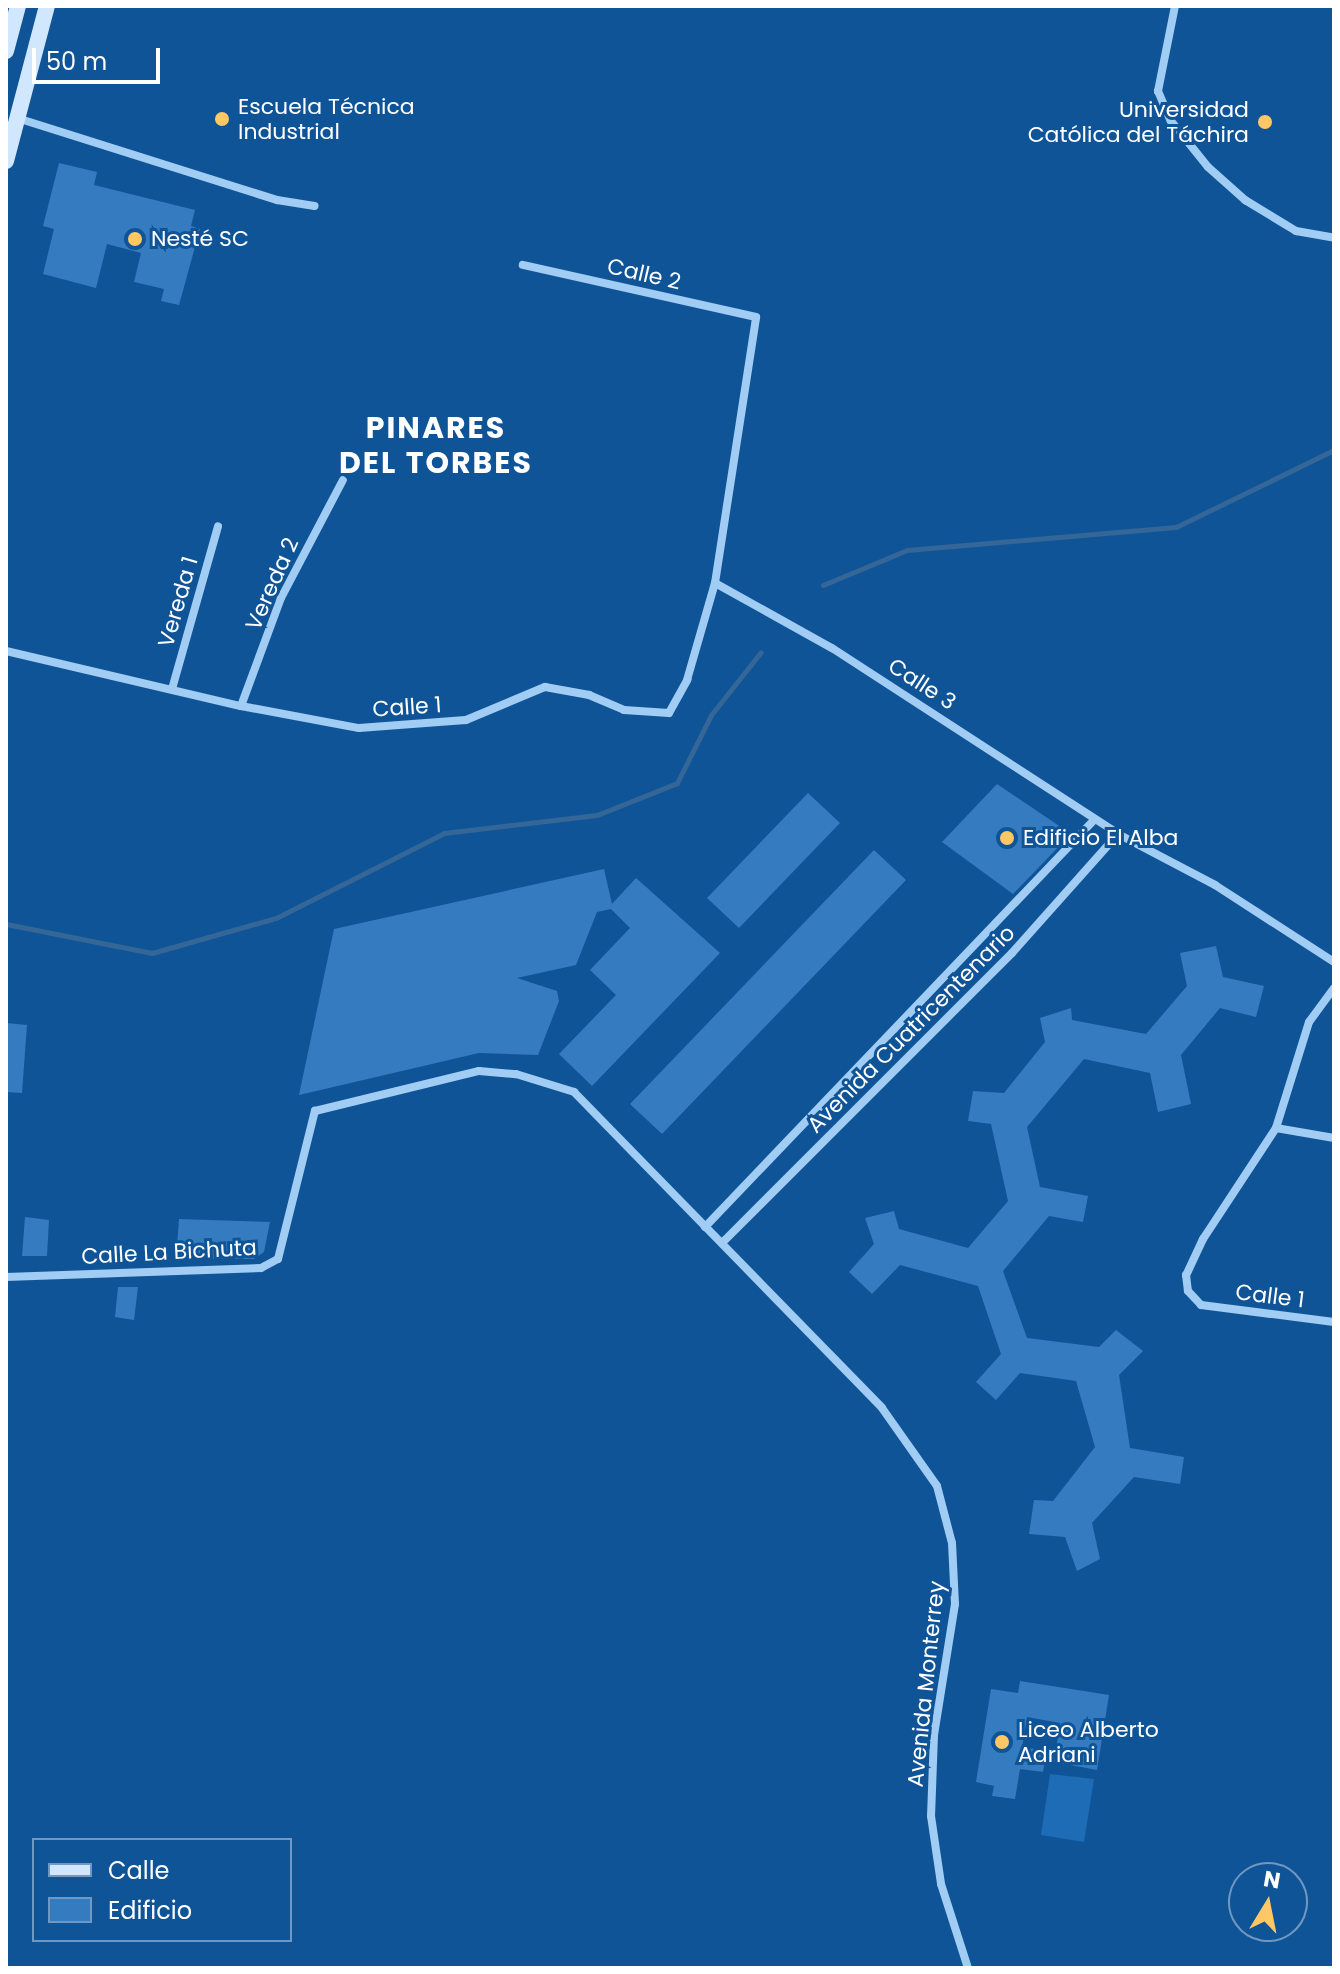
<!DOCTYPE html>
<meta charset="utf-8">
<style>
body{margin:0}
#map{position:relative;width:1340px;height:1974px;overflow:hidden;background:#105498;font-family:Poppins,sans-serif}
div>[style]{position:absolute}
.green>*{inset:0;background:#1e6cb6}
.stream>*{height:5px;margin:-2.5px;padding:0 2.5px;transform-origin:2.5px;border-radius:2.5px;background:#346697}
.building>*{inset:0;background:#347bbf}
.street>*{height:8px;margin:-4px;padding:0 4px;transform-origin:4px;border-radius:4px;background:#a1ccf4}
.secondary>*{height:16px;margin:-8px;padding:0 8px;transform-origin:8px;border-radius:8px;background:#d1e7fd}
.dots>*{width:22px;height:22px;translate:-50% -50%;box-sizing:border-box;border:4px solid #105498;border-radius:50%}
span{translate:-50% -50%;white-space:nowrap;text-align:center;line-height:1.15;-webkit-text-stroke:6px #105498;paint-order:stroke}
.poi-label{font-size:22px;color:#fff}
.left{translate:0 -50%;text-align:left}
.right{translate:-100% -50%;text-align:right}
.street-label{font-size:22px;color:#fff}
.district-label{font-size:30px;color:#fff;font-weight:700;letter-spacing:2px}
.frame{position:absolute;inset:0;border:8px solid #fff;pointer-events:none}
.legend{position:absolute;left:32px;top:1838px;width:260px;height:104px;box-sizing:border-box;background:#105498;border:2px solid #7098c1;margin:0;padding:10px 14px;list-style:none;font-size:24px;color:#fff}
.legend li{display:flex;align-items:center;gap:16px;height:40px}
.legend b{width:40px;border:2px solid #7098c1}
.north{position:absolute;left:1228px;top:1862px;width:80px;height:80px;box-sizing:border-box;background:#105498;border:2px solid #7098c1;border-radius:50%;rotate:10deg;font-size:22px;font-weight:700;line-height:32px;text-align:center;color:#fff}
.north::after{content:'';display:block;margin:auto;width:28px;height:36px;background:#ffc864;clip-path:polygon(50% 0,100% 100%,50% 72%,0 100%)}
.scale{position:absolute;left:32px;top:48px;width:128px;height:36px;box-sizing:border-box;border:4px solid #fff;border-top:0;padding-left:10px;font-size:24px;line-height:28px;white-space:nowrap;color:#fff;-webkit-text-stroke:6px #105498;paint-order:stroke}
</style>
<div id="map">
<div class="green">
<div style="clip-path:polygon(1050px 1774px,1094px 1779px,1084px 1842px,1041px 1835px)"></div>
</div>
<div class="stream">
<div style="left:823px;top:585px;width:91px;rotate:-22.6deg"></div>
<div style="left:907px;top:550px;width:270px;rotate:-4.9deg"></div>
<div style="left:1176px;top:527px;width:176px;rotate:-26deg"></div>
<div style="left:6px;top:924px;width:149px;rotate:11.2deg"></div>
<div style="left:152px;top:953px;width:129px;rotate:-15.8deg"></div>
<div style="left:276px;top:918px;width:188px;rotate:-26.8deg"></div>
<div style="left:444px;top:833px;width:154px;rotate:-6.7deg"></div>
<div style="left:597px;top:815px;width:86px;rotate:-21.8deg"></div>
<div style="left:677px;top:783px;width:76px;rotate:-63.4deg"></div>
<div style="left:711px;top:715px;width:80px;rotate:-51.6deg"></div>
</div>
<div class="building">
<div style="clip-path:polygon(59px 163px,97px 172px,94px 185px,195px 210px,191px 226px,200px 229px,179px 305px,161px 301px,164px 289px,134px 282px,141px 253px,107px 244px,96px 288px,43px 274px,54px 229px,43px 226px)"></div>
<div style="clip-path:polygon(997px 784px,1071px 834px,1013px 894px,942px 842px)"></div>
<div style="clip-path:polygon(808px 793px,840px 823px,739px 928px,707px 898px)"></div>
<div style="clip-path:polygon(874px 850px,906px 880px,662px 1134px,630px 1104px)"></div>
<div style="clip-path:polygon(604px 869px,612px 904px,636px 878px,720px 953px,592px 1086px,559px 1054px,616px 995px,590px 970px,630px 928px,611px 909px,597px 912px,576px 965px,517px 978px,557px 991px,559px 1001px,538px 1055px,479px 1053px,299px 1095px,334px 929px)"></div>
<div style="clip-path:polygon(1216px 946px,1223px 977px,1264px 986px,1256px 1017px,1220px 1008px,1181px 1055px,1191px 1104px,1158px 1112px,1150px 1073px,1084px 1059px,1027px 1127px,1040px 1187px,1088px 1196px,1083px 1222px,1049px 1216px,1003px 1271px,1027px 1338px,1099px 1347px,1116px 1330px,1143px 1351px,1119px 1375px,1130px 1448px,1184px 1457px,1180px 1484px,1134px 1477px,1092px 1523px,1100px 1559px,1077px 1571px,1065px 1537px,1029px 1534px,1034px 1500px,1053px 1501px,1095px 1447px,1076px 1381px,1020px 1373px,996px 1400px,976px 1382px,1001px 1354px,978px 1286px,900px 1265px,872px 1294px,849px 1272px,874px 1244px,865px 1218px,894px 1211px,899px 1229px,968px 1248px,1008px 1201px,991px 1124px,968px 1121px,973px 1091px,1004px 1093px,1045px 1042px,1040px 1018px,1071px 1008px,1072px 1020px,1146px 1034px,1187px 986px,1180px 953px)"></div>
<div style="clip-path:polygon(6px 1023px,27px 1025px,22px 1093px,6px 1092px)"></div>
<div style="clip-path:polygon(25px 1217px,49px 1220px,47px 1256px,22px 1256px)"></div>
<div style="clip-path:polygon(179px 1219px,270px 1222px,264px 1252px,254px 1259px,176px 1259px)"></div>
<div style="clip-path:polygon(118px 1287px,138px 1287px,134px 1320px,115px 1317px)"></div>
<div style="clip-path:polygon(1020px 1681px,1109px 1695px,1097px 1770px,1054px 1762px,1060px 1723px,1027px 1717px,1022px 1747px,1047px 1751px,1043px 1772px,1020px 1769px,1015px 1799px,992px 1796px,994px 1786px,976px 1782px,991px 1689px,1018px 1693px)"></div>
</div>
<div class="street">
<div style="left:1175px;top:6px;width:87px;rotate:101.3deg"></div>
<div style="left:1158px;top:91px;width:33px;rotate:67deg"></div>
<div style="left:1171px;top:121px;width:59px;rotate:51.2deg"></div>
<div style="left:1208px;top:167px;width:50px;rotate:41.7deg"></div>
<div style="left:1245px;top:200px;width:60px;rotate:31.3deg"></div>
<div style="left:1296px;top:231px;width:39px;rotate:10deg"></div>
<div style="left:17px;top:118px;width:273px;rotate:17.5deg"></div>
<div style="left:277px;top:200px;width:38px;rotate:9deg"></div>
<div style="left:715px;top:583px;width:134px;rotate:29.1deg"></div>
<div style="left:832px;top:648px;width:341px;rotate:33deg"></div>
<div style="left:1118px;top:834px;width:110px;rotate:27.7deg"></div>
<div style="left:1215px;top:885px;width:142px;rotate:32.9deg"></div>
<div style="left:6px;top:651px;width:241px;rotate:13.2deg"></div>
<div style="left:241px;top:706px;width:120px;rotate:10.6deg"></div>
<div style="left:359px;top:728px;width:107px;rotate:-4.3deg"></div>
<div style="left:466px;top:720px;width:86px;rotate:-22.7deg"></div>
<div style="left:545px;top:687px;width:45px;rotate:10.3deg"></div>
<div style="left:589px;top:695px;width:38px;rotate:23deg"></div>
<div style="left:624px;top:710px;width:45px;rotate:3.8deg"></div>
<div style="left:669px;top:713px;width:38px;rotate:-61deg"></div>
<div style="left:687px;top:680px;width:101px;rotate:-73.9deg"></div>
<div style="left:715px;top:583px;width:269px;rotate:-81.2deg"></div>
<div style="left:756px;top:317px;width:239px;rotate:-167.4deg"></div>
<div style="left:172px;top:689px;width:169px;rotate:-74.2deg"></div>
<div style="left:241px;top:706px;width:115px;rotate:-69.7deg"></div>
<div style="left:281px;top:598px;width:133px;rotate:-62.3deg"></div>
<div style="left:1334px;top:988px;width:42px;rotate:126.3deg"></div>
<div style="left:1309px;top:1022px;width:111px;rotate:107.3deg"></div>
<div style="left:1276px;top:1128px;width:133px;rotate:123.3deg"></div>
<div style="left:1203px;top:1239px;width:40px;rotate:115deg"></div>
<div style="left:1186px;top:1275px;width:16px;rotate:83deg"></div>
<div style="left:1188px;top:1291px;width:19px;rotate:47deg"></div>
<div style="left:1201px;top:1305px;width:134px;rotate:7.3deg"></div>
<div style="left:1276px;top:1128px;width:59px;rotate:9.8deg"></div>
<div style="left:705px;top:1227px;width:564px;rotate:-46.29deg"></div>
<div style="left:722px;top:1243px;width:410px;rotate:-45deg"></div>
<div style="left:1012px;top:953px;width:159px;rotate:-48.3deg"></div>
<div style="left:6px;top:1277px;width:255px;rotate:-2deg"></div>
<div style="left:261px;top:1268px;width:19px;rotate:-28deg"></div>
<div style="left:278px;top:1259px;width:153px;rotate:-76deg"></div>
<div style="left:315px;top:1111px;width:169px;rotate:-13.7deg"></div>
<div style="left:479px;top:1071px;width:37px;rotate:5deg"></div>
<div style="left:516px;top:1074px;width:61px;rotate:17.2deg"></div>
<div style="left:574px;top:1092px;width:441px;rotate:45.7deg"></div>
<div style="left:882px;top:1408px;width:95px;rotate:54.8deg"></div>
<div style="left:937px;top:1486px;width:59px;rotate:75.3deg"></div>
<div style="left:952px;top:1543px;width:61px;rotate:87.2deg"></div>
<div style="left:955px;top:1604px;width:133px;rotate:99.1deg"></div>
<div style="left:934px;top:1735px;width:81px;rotate:92.1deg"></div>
<div style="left:931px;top:1816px;width:69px;rotate:81.6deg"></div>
<div style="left:941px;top:1884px;width:88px;rotate:72.2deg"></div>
</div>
<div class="secondary">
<div style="left:6px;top:51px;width:47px;rotate:-75.1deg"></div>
<div style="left:6px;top:161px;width:160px;rotate:-75.2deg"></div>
</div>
<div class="dots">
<div style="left:222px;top:119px;background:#ffc864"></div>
<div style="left:1265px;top:122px;background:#ffc864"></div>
<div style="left:135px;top:239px;background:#ffc864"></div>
<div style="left:1007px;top:838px;background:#ffc864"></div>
<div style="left:1002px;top:1742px;background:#ffc864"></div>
</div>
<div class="poi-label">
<span class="left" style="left:238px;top:119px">Escuela Técnica<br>Industrial</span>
<span class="right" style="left:1249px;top:122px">Universidad<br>Católica del Táchira</span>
<span class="left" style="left:151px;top:239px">Nesté SC</span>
<span class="left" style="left:1023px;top:838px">Edificio El Alba</span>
<span class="left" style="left:1018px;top:1742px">Liceo Alberto<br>Adriani</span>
</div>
<div class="street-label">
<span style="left:644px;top:274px;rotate:13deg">Calle 2</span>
<span style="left:272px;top:584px;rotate:-66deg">Vereda 2</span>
<span style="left:178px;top:602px;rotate:-74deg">Vereda 1</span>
<span style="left:922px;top:684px;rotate:33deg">Calle 3</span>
<span style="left:407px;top:707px;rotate:-4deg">Calle 1</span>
<span style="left:911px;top:1029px;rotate:-45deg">Avenida Cuatricentenario</span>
<span style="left:169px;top:1252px;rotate:-3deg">Calle La Bichuta</span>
<span style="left:1270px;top:1296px;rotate:7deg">Calle 1</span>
<span style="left:926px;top:1684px;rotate:-84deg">Avenida Monterrey</span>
</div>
<div class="district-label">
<span style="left:436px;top:445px">PINARES<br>DEL TORBES</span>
</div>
<div class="frame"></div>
<ul class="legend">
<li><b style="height:10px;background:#d1e7fd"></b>Calle</li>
<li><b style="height:22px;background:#347bbf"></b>Edificio</li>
</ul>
<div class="north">N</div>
<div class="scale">50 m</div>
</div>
